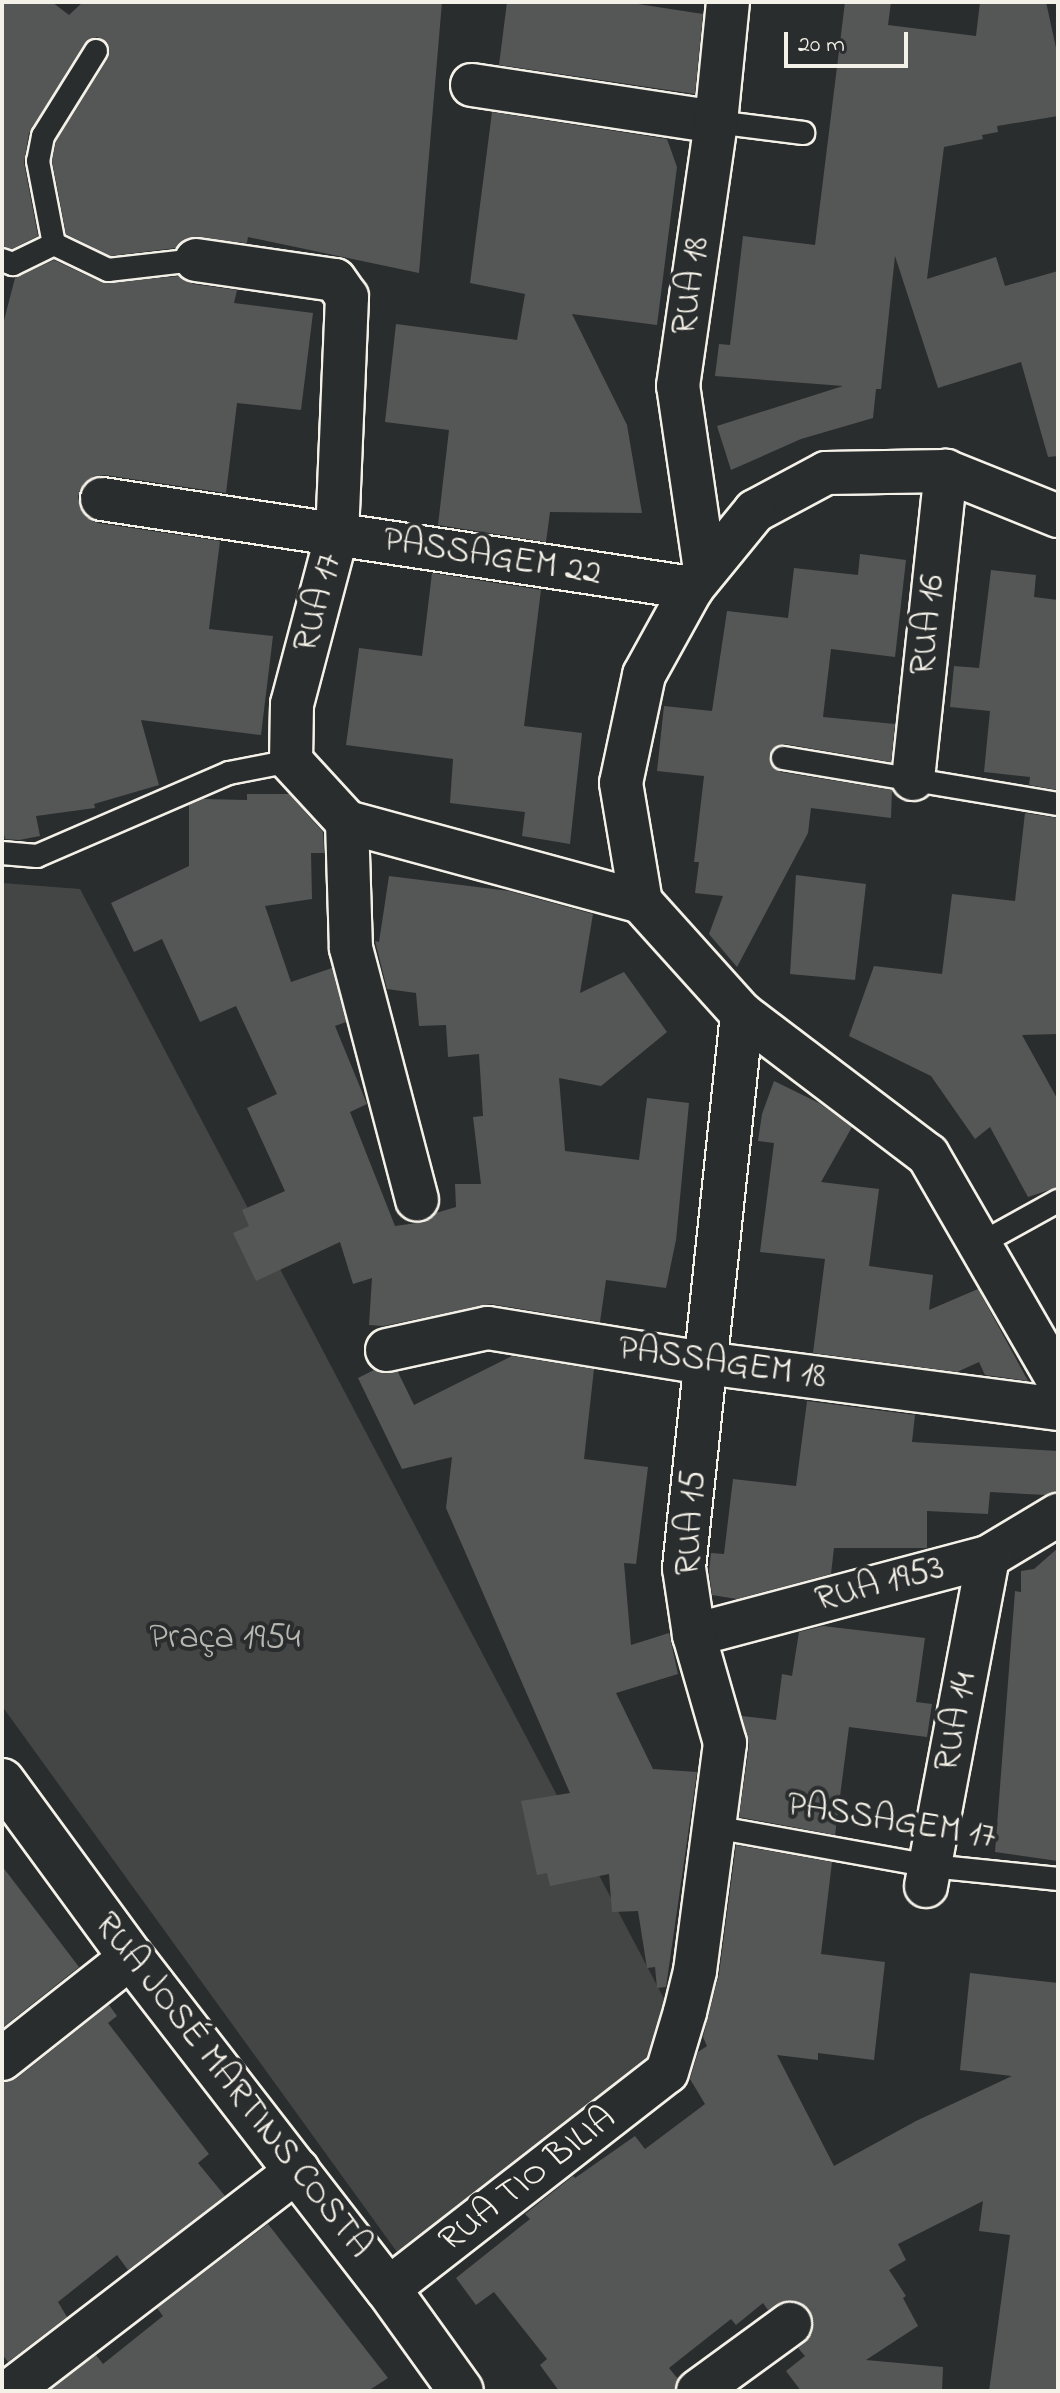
<!DOCTYPE html>
<meta charset="utf-8">
<style>
body{margin:0}
#map{position:relative;width:1060px;height:2393px;overflow:hidden;background:#2a2d2e;font-family:"Indie Flower",sans-serif}
div>[style]{position:absolute}
.green>*{inset:0;background:#444645}
.building>*{inset:0;background:#555756}
.roads{filter:drop-shadow(2px 0 #f4f1e8) drop-shadow(-2px 0 #f4f1e8) drop-shadow(0 2px #f4f1e8) drop-shadow(0 -2px #f4f1e8)}
.service>*{height:22px;margin:-11px;padding:0 11px;transform-origin:11px;border-radius:11px;background:#2a2d2e}
.minor>*{height:42px;margin:-21px;padding:0 21px;transform-origin:21px;border-radius:21px;background:#2a2d2e}
.tertiary>*{height:44px;margin:-22px;padding:0 22px;transform-origin:22px;border-radius:22px;background:#2a2d2e}
span{translate:-50% -50%;white-space:nowrap;text-align:center;line-height:1.15;-webkit-text-stroke:8px #2a2d2e;paint-order:stroke}
.street-label{font-size:36px;color:#f4f1e8}
.park-label{font-size:36px;color:#b6b5af}
.frame{position:absolute;inset:0;border:4px solid #f4f1e8;pointer-events:none}
.scale{position:absolute;left:784px;top:32px;width:124px;height:36px;box-sizing:border-box;border:4px solid #f4f1e8;border-top:0;padding-left:10px;font-size:24px;line-height:28px;white-space:nowrap;color:#f4f1e8;-webkit-text-stroke:6px #2a2d2e;paint-order:stroke}
</style>
<div id="map">
<div class="green">
<div style="clip-path:polygon(2px 883px,80px 889px,681px 2031px,397px 2252px,2px 1706px)"></div>
</div>
<div class="building">
<div style="clip-path:polygon(2px 2px,52px 2px,69px 15px,83px 2px,442px 2px,419px 273px,248px 237px,247px 243px,188px 238px,176px 248px,110px 256px,66px 234px,52px 161px,56px 141px,108px 58px,108px 44px,97px 37px,84px 44px,29px 133px,24px 163px,38px 236px,12px 249px,2px 246px)"></div>
<div style="clip-path:polygon(507px 2px,625px 2px,703px 14px,695px 94px,499px 65px)"></div>
<div style="clip-path:polygon(845px 2px,891px 2px,888px 25px,976px 36px,980px 2px,1046px 2px,1058px 57px,1058px 116px,997px 126px,998px 132px,982px 135px,983px 139px,944px 147px,927px 279px,996px 257px,1005px 286px,1058px 271px,1058px 456px,1048px 457px,1021px 362px,938px 388px,895px 256px,881px 389px,876px 389px,873px 418px,801px 439px,731px 470px,717px 426px,843px 386px,715px 376px,719px 344px,730px 345px,743px 236px,815px 245px)"></div>
<div style="clip-path:polygon(492px 112px,667px 139px,677px 167px,657px 325px,572px 314px,627px 425px,642px 513px,550px 512px,546px 542px,438px 525px,449px 430px,385px 422px,396px 324px,517px 340px,525px 294px,470px 283px)"></div>
<div style="clip-path:polygon(54px 260px,103px 283px,179px 276px,193px 284px,237px 290px,234px 303px,313px 313px,301px 410px,237px 403px,226px 493px,105px 475px,94px 476px,84px 484px,78px 496px,80px 508px,88px 518px,98px 523px,220px 541px,209px 629px,273px 636px,261px 735px,141px 720px,159px 785px,94px 804px,95px 808px,36px 816px,40px 836px,19px 840px,5px 839px,2px 824px,2px 328px,15px 278px)"></div>
<div style="clip-path:polygon(860px 554px,906px 560px,895px 657px,831px 649px,823px 717px,895px 724px,891px 762px,785px 744px,773px 749px,770px 762px,781px 772px,892px 790px,891px 818px,811px 808px,808px 833px,737px 967px,709px 934px,723px 896px,695px 893px,699px 862px,694px 862px,704px 776px,657px 771px,664px 706px,712px 711px,727px 611px,788px 618px,794px 568px,858px 575px)"></div>
<div style="clip-path:polygon(991px 570px,1036px 575px,1034px 597px,1058px 600px,1058px 790px,1029px 785px,1030px 777px,984px 772px,990px 711px,950px 707px,954px 666px,979px 668px)"></div>
<div style="clip-path:polygon(432px 573px,541px 590px,524px 726px,582px 733px,570px 844px,522px 836px,525px 812px,450px 803px,453px 759px,346px 745px,359px 648px,422px 656px)"></div>
<div style="clip-path:polygon(247px 794px,289px 794px,323px 832px,324px 853px,311px 853px,312px 899px,265px 906px,291px 982px,332px 968px,346px 1022px,335px 1026px,367px 1104px,350px 1112px,395px 1226px,424px 1222px,436px 1213px,456px 1207px,455px 1184px,481px 1184px,473px 1117px,483px 1116px,479px 1054px,448px 1057px,446px 1025px,419px 1026px,416px 993px,387px 989px,375px 941px,379px 942px,389px 876px,509px 891px,593px 914px,580px 993px,624px 972px,667px 1032px,601px 1086px,559px 1078px,565px 1151px,639px 1160px,647px 1098px,689px 1103px,676px 1240px,666px 1288px,606px 1280px,600px 1322px,491px 1304px,383px 1326px,369px 1325px,372px 1278px,353px 1284px,340px 1242px,256px 1281px,233px 1233px,249px 1226px,242px 1210px,285px 1191px,247px 1108px,277px 1094px,236px 1006px,200px 1022px,162px 939px,134px 952px,111px 903px,189px 866px,189px 805px,203px 799px,247px 800px)"></div>
<div style="clip-path:polygon(1025px 813px,1058px 818px,1058px 1034px,1022px 1035px,1058px 1100px,1058px 1187px,1028px 1197px,990px 1127px,975px 1139px,931px 1076px,849px 1036px,874px 966px,942px 974px,952px 894px,1015px 901px)"></div>
<div style="clip-path:polygon(796px 875px,866px 884px,855px 980px,790px 974px)"></div>
<div style="clip-path:polygon(774px 1081px,819px 1103px,852px 1127px,821px 1182px,879px 1189px,869px 1266px,933px 1275px,929px 1310px,978px 1289px,1028px 1381px,985px 1375px,979px 1362px,957px 1372px,813px 1353px,825px 1259px,760px 1252px,774px 1143px,758px 1141px,762px 1114px)"></div>
<div style="clip-path:polygon(512px 1356px,594px 1369px,584px 1459px,648px 1467px,636px 1564px,624px 1563px,631px 1645px,669px 1633px,678px 1674px,616px 1693px,653px 1769px,697px 1772px,666px 1987px,657px 1988px,655px 1967px,647px 1968px,638px 1911px,612px 1912px,609px 1874px,550px 1886px,547px 1873px,537px 1875px,521px 1801px,570px 1793px,446px 1508px,452px 1457px,402px 1469px,358px 1378px,374px 1370px,398px 1372px,414px 1405px)"></div>
<div style="clip-path:polygon(807px 1401px,915px 1415px,912px 1442px,1058px 1451px,1058px 1491px,1046px 1495px,990px 1492px,988px 1514px,927px 1511px,927px 1548px,834px 1548px,831px 1574px,737px 1599px,712px 1595px,709px 1571px,711px 1553px,724px 1554px,733px 1479px,796px 1486px)"></div>
<div style="clip-path:polygon(1058px 1548px,1058px 1861px,995px 1852px,1015px 1591px,1021px 1592px,1021px 1571px,1034px 1569px)"></div>
<div style="clip-path:polygon(823px 1626px,925px 1638px,916px 1702px,932px 1704px,927px 1737px,849px 1727px,835px 1835px,739px 1817px,749px 1746px,742px 1716px,776px 1720px,782px 1674px,792px 1676px,799px 1632px)"></div>
<div style="clip-path:polygon(736px 1845px,832px 1862px,821px 1954px,885px 1962px,874px 2060px,818px 2053px,818px 2060px,777px 2055px,834px 2166px,916px 2121px,1012px 2076px,960px 2070px,970px 1973px,1058px 1983px,1058px 2391px,989px 2391px,1010px 2235px,979px 2231px,983px 2201px,898px 2244px,906px 2260px,889px 2270px,906px 2296px,903px 2298px,918px 2326px,866px 2360px,943px 2367px,942px 2391px,801px 2391px,786px 2371px,805px 2356px,798px 2348px,812px 2334px,814px 2321px,809px 2309px,799px 2302px,788px 2300px,768px 2310px,763px 2303px,736px 2325px,731px 2319px,669px 2368px,678px 2379px,674px 2391px,559px 2391px,540px 2365px,547px 2359px,494px 2292px,476px 2305px,456px 2278px,530px 2219px,525px 2214px,573px 2176px,575px 2178px,635px 2136px,645px 2149px,705px 2104px,690px 2079px,698px 2052px,707px 2046px,703px 2037px,719px 1974px)"></div>
<div style="clip-path:polygon(2px 1866px,79px 1967px,2px 2028px)"></div>
<div style="clip-path:polygon(109px 2005px,117px 2016px,108px 2023px,209px 2154px,198px 2163px,225px 2196px,128px 2270px,117px 2255px,58px 2302px,67px 2317px,8px 2362px,2px 2354px,2px 2082px,17px 2078px)"></div>
<div style="clip-path:polygon(268px 2224px,388px 2378px,368px 2391px,49px 2391px,96px 2355px,103px 2364px,163px 2316px,157px 2308px)"></div>
</div>
<div class="roads">
<div class="service">
<div style="left:96px;top:51px;width:100px;rotate:121.9deg"></div>
<div style="left:43px;top:136px;width:25px;rotate:101deg"></div>
<div style="left:38px;top:161px;width:85px;rotate:79.1deg"></div>
<div style="left:54px;top:244px;width:60px;rotate:25.7deg"></div>
<div style="left:108px;top:270px;width:89px;rotate:-6.5deg"></div>
<div style="left:716px;top:122px;width:88px;rotate:7.2deg"></div>
<div style="left:2px;top:260px;width:12px;rotate:20deg"></div>
<div style="left:13px;top:264px;width:46px;rotate:-26deg"></div>
<div style="left:783px;top:758px;width:279px;rotate:9.5deg"></div>
<div style="left:2px;top:853px;width:35px;rotate:5deg"></div>
<div style="left:37px;top:856px;width:209px;rotate:-23.4deg"></div>
<div style="left:229px;top:773px;width:63px;rotate:-11deg"></div>
<div style="left:980px;top:1244px;width:89px;rotate:-28.9deg"></div>
<div style="left:714px;top:1827px;width:220px;rotate:10.2deg"></div>
<div style="left:931px;top:1866px;width:128px;rotate:5.8deg"></div>
</div>
<div class="minor">
<div style="left:472px;top:85px;width:247px;rotate:8.6deg"></div>
<div style="left:196px;top:260px;width:140px;rotate:8.2deg"></div>
<div style="left:335px;top:280px;width:21px;rotate:55deg"></div>
<div style="left:347px;top:297px;width:237px;rotate:92.4deg"></div>
<div style="left:337px;top:534px;width:176px;rotate:104.8deg"></div>
<div style="left:292px;top:704px;width:57px;rotate:91deg"></div>
<div style="left:291px;top:761px;width:83px;rotate:47.4deg"></div>
<div style="left:347px;top:822px;width:305px;rotate:15.2deg"></div>
<div style="left:102px;top:499px;width:597px;rotate:8.58deg"></div>
<div style="left:1058px;top:516px;width:121px;rotate:-158.1deg"></div>
<div style="left:946px;top:471px;width:120px;rotate:179deg"></div>
<div style="left:826px;top:473px;width:81px;rotate:151.8deg"></div>
<div style="left:755px;top:511px;width:99px;rotate:129.3deg"></div>
<div style="left:692px;top:588px;width:99px;rotate:118.9deg"></div>
<div style="left:644px;top:675px;width:110px;rotate:102deg"></div>
<div style="left:621px;top:783px;width:121px;rotate:80.5deg"></div>
<div style="left:641px;top:902px;width:151px;rotate:48deg"></div>
<div style="left:742px;top:1014px;width:233px;rotate:37.2deg"></div>
<div style="left:928px;top:1155px;width:260px;rotate:60deg"></div>
<div style="left:705px;top:570px;width:186px;rotate:-98.3deg"></div>
<div style="left:678px;top:386px;width:267px;rotate:-81.8deg"></div>
<div style="left:716px;top:122px;width:121px;rotate:-84.3deg"></div>
<div style="left:913px;top:779px;width:310px;rotate:-83.9deg"></div>
<div style="left:347px;top:822px;width:126px;rotate:88.2deg"></div>
<div style="left:351px;top:948px;width:260px;rotate:75.3deg"></div>
<div style="left:387px;top:1350px;width:103px;rotate:-12.3deg"></div>
<div style="left:488px;top:1328px;width:220px;rotate:9.2deg"></div>
<div style="left:705px;top:1363px;width:356px;rotate:7.4deg"></div>
<div style="left:694px;top:1635px;width:304px;rotate:-14.9deg"></div>
<div style="left:988px;top:1557px;width:82px;rotate:-31deg"></div>
<div style="left:926px;top:1886px;width:335px;rotate:-79.3deg"></div>
<div style="left:2px;top:2059px;width:164px;rotate:-38.3deg"></div>
<div style="left:388px;top:2289px;width:353px;rotate:-37.9deg"></div>
<div style="left:667px;top:2072px;width:63px;rotate:-73.3deg"></div>
<div style="left:685px;top:2012px;width:42px;rotate:-76.3deg"></div>
<div style="left:695px;top:1971px;width:230px;rotate:-82.5deg"></div>
<div style="left:725px;top:1743px;width:112px;rotate:-106deg"></div>
<div style="left:694px;top:1635px;width:68px;rotate:-98.5deg"></div>
<div style="left:684px;top:1568px;width:557px;rotate:-84.02deg"></div>
<div style="left:10px;top:2391px;width:363px;rotate:-37.5deg"></div>
<div style="left:698px;top:2391px;width:114px;rotate:-36.1deg"></div>
</div>
<div class="tertiary">
<div style="left:2px;top:1781px;width:218px;rotate:53.8deg"></div>
<div style="left:131px;top:1957px;width:420px;rotate:52.3deg"></div>
<div style="left:388px;top:2289px;width:125px;rotate:54.4deg"></div>
</div>
</div>
<div class="street-label">
<span style="left:692px;top:286px;rotate:-82deg">RUA 18</span>
<span style="left:492px;top:558px;rotate:9deg">PASSAGEM 22</span>
<span style="left:319px;top:603px;rotate:-75deg">RUA 17</span>
<span style="left:929px;top:625px;rotate:-84deg">RUA 16</span>
<span style="left:722px;top:1364px;rotate:8deg">PASSAGEM 18</span>
<span style="left:692px;top:1523px;rotate:-87deg">RUA 15</span>
<span style="left:880px;top:1585px;rotate:-15deg">RUA 1953</span>
<span style="left:957px;top:1722px;rotate:-79deg">RUA 14</span>
<span style="left:891px;top:1822px;rotate:9deg">PASSAGEM 17</span>
<span style="left:232px;top:2086px;rotate:52deg">RUA JOSÉ MARTINS COSTA</span>
<span style="left:528px;top:2180px;rotate:-38deg">RUA TIO BILIA</span>
</div>
<div class="park-label">
<span style="left:225px;top:1639px">Praça 1954</span>
</div>
<div class="frame"></div>
<div class="scale">20 m</div>
</div>
